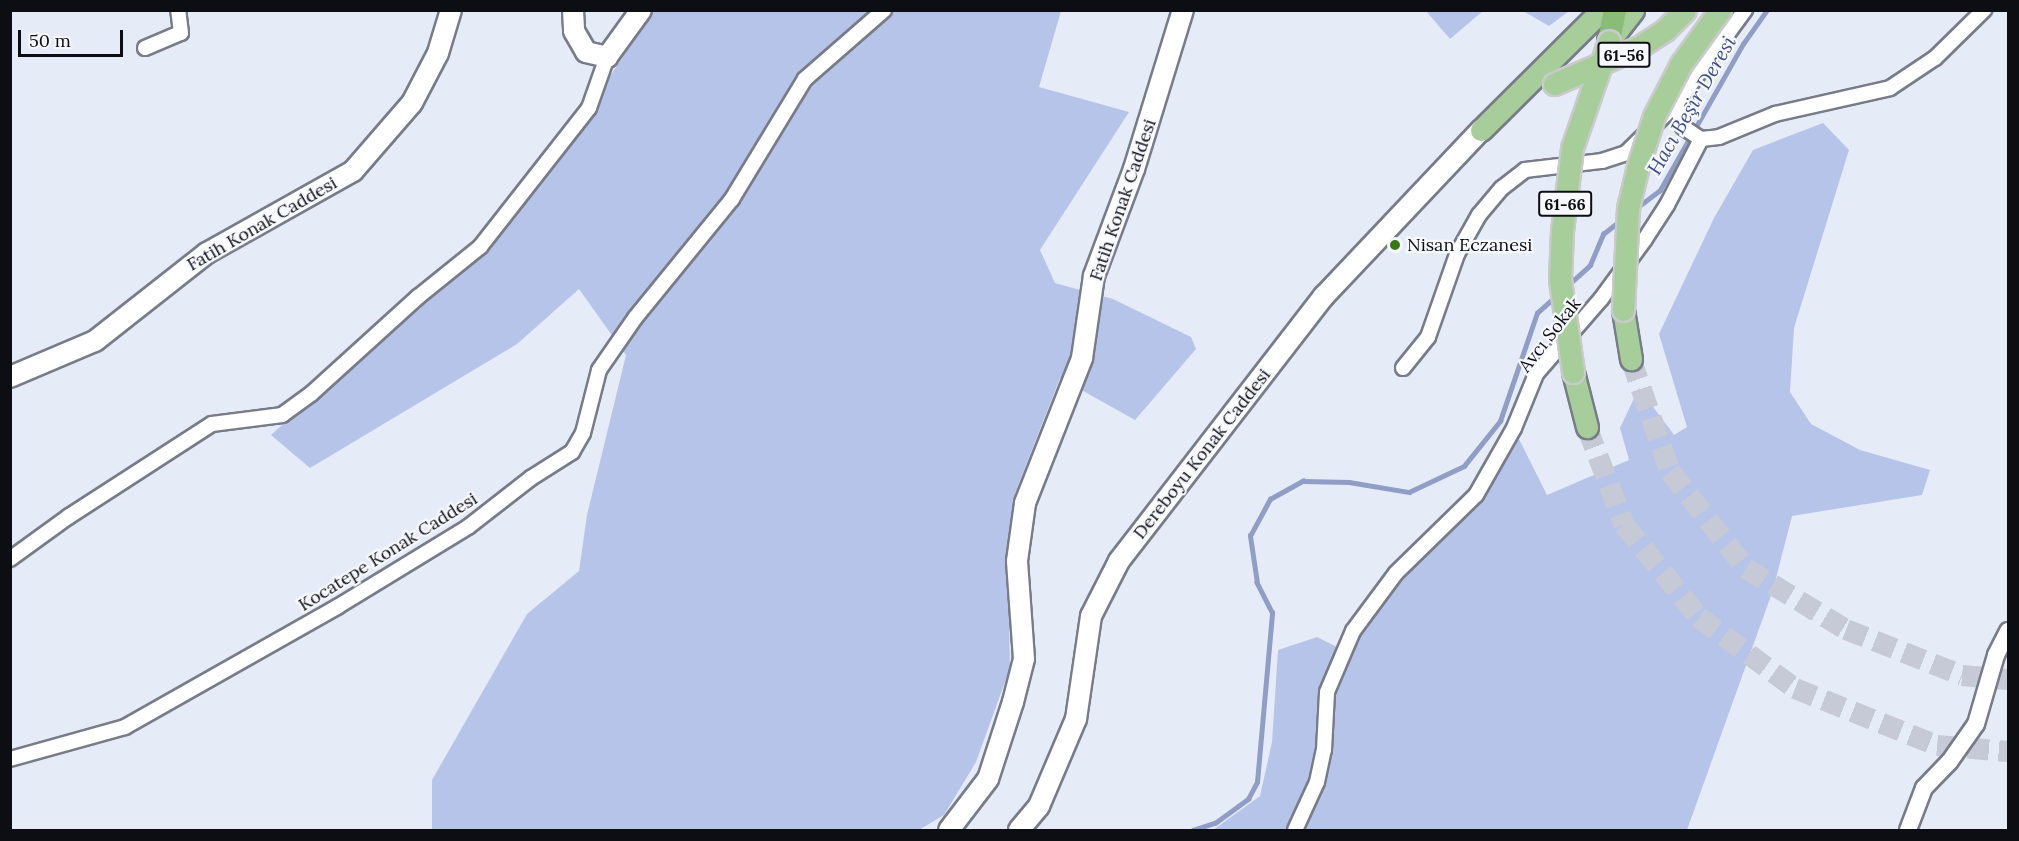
<!DOCTYPE html>
<meta charset="utf-8">
<style>
body{margin:0}
#map{position:relative;width:2019px;height:841px;overflow:hidden;background:#e6ebf8;font-family:Lora,serif}
div>[style]{position:absolute}
.green>*{inset:0;background:#b7c4ea}
.stream>*{height:4.5px;margin:-2.25px;padding:0 2.25px;transform-origin:2.25px;border-radius:2.25px;background:#909dc5}
.primary-tunnel>*{height:21px;margin-top:-10.5px;transform-origin:0;background:repeating-linear-gradient(90deg,#c5cad6 0 21px,transparent 0 31px)}
.roads{filter:drop-shadow(2px 0 #787c88) drop-shadow(-2px 0 #787c88) drop-shadow(0 2px #787c88) drop-shadow(0 -2px #787c88)}
.minor>*{height:14px;margin:-7px;padding:0 7px;transform-origin:7px;border-radius:7px;background:#fff}
.tertiary>*{height:16px;margin:-8px;padding:0 8px;transform-origin:8px;border-radius:8px;background:#fff}
.secondary>*{height:20px;margin:-10px;padding:0 10px;transform-origin:10px;border-radius:10px;background:#fff}
.primary>*{height:21px;margin:-10.5px;padding:0 10.5px;transform-origin:10.5px;border-radius:10.5px;background:#a6cd9a}
.trunk>*{height:22px;margin:-11px;padding:0 11px;transform-origin:11px;border-radius:11px;background:#88bc78}
.bridges{filter:drop-shadow(2px 0 #cacacb) drop-shadow(-2px 0 #cacacb) drop-shadow(0 2px #cacacb) drop-shadow(0 -2px #cacacb)}
.primary-bridge>*{height:21px;margin:-10.5px;padding:0 10.5px;transform-origin:10.5px;border-radius:10.5px;background:#a6cd9a}
.dots>*{width:16px;height:16px;translate:-50% -50%;box-sizing:border-box;border:3px solid #f6f8fe;border-radius:50%}
span{translate:-50% -50%;white-space:nowrap;text-align:center;line-height:1.15;-webkit-text-stroke:4.5px #f6f8fe;paint-order:stroke}
.shield-label span{padding:2px 4px;background:#f6f8fe;border:2px solid;border-radius:4px;-webkit-text-stroke-width:0}
.shield-label{font-size:16px;color:#0d0e13;font-weight:700}
.street-label{font-size:18px;color:#0d0e13}
.poi-label{font-size:18px;color:#0d0e13}
.left{translate:0 -50%;text-align:left}
.water-label{font-size:20px;color:#3f4f85;font-style:italic}
.frame{position:absolute;inset:0;border:12px solid #0d0e13;pointer-events:none}
.scale{position:absolute;left:18px;top:30px;width:105px;height:27px;box-sizing:border-box;border:3px solid #0d0e13;border-top:0;padding-left:8px;font-size:18px;line-height:21px;white-space:nowrap;color:#0d0e13;-webkit-text-stroke:4px #f6f8fe;paint-order:stroke}
</style>
<div id="map">
<div class="green">
<div style="clip-path:polygon(653px 11px,1061px 11px,1039px 87px,1129px 112px,1040px 250px,1055px 283px,1113px 299px,1191px 337px,1196px 349px,1135px 420px,1060px 378px,1014px 496px,1008px 570px,1010px 668px,976px 762px,944px 815px,919px 830px,432px 830px,432px 780px,527px 614px,579px 571px,587px 515px,626px 355px,579px 289px,517px 344px,310px 468px,271px 435px,480px 247px,589px 108px)"></div>
<div style="clip-path:polygon(1426px 11px,1483px 11px,1450px 39px)"></div>
<div style="clip-path:polygon(1523px 11px,1569px 11px,1549px 26px)"></div>
<div style="clip-path:polygon(1823px 123px,1849px 150px,1794px 328px,1790px 392px,1811px 424px,1860px 450px,1930px 470px,1922px 495px,1792px 516px,1773px 590px,1687px 830px,1213px 830px,1260px 796px,1272px 742px,1278px 650px,1317px 637px,1337px 647px,1352px 643px,1402px 573px,1481px 496px,1519px 439px,1547px 495px,1629px 460px,1620px 428px,1639px 388px,1674px 435px,1687px 427px,1659px 334px,1714px 218px,1753px 150px)"></div>
</div>
<div class="stream">
<div style="left:1635px;top:209px;width:31px;rotate:-37deg"></div>
<div style="left:1660px;top:190px;width:168px;rotate:-60.4deg"></div>
<div style="left:1743px;top:44px;width:42px;rotate:-54.8deg"></div>
<div style="left:1567px;top:286px;width:31px;rotate:-42deg"></div>
<div style="left:1590px;top:265px;width:34px;rotate:-67deg"></div>
<div style="left:1603px;top:234px;width:23px;rotate:-38deg"></div>
<div style="left:1193px;top:830px;width:23px;rotate:-18deg"></div>
<div style="left:1215px;top:823px;width:41px;rotate:-36deg"></div>
<div style="left:1248px;top:799px;width:19px;rotate:-62deg"></div>
<div style="left:1257px;top:782px;width:170px;rotate:-84.9deg"></div>
<div style="left:1272px;top:613px;width:34px;rotate:-117deg"></div>
<div style="left:1257px;top:583px;width:48px;rotate:-98.5deg"></div>
<div style="left:1250px;top:536px;width:42px;rotate:-61.6deg"></div>
<div style="left:1270px;top:499px;width:38px;rotate:-29deg"></div>
<div style="left:1303px;top:481px;width:46px;rotate:1.2deg"></div>
<div style="left:1349px;top:482px;width:61px;rotate:9.5deg"></div>
<div style="left:1409px;top:492px;width:61px;rotate:-25.3deg"></div>
<div style="left:1464px;top:466px;width:58px;rotate:-51.3deg"></div>
<div style="left:1500px;top:421px;width:114px;rotate:-71.1deg"></div>
<div style="left:1537px;top:313px;width:25px;rotate:-42deg"></div>
</div>
<div class="primary-tunnel">
<div style="left:1631px;top:359px;width:119px;rotate:70.8deg"></div>
<div style="left:1670px;top:471px;width:123px;rotate:51.9deg"></div>
<div style="left:1746px;top:568px;width:117px;rotate:31.4deg"></div>
<div style="left:1846px;top:629px;width:125px;rotate:21.6deg"></div>
<div style="left:1962px;top:675px;width:46px;rotate:5deg"></div>
<div style="left:1587px;top:427px;width:104px;rotate:69.1deg"></div>
<div style="left:1624px;top:524px;width:119px;rotate:51.1deg"></div>
<div style="left:1699px;top:617px;width:119px;rotate:36.5deg"></div>
<div style="left:1795px;top:688px;width:153px;rotate:21.9deg"></div>
<div style="left:1937px;top:745px;width:71px;rotate:4.8deg"></div>
</div>
<div class="roads">
<div class="minor">
<div style="left:145px;top:48px;width:39px;rotate:-23deg"></div>
<div style="left:181px;top:33px;width:23px;rotate:-97deg"></div>
<div style="left:1676px;top:104px;width:117px;rotate:-53.7deg"></div>
<div style="left:1403px;top:368px;width:40px;rotate:-51deg"></div>
<div style="left:1428px;top:337px;width:88px;rotate:-70.7deg"></div>
<div style="left:1457px;top:254px;width:45px;rotate:-60.6deg"></div>
<div style="left:1479px;top:215px;width:35px;rotate:-50deg"></div>
<div style="left:1502px;top:188px;width:29px;rotate:-38deg"></div>
<div style="left:1525px;top:170px;width:78px;rotate:-6.7deg"></div>
<div style="left:1602px;top:161px;width:25px;rotate:-18deg"></div>
<div style="left:1626px;top:153px;width:70px;rotate:-44.4deg"></div>
<div style="left:1676px;top:104px;width:24px;rotate:73deg"></div>
<div style="left:1683px;top:127px;width:22px;rotate:34deg"></div>
<div style="left:10px;top:559px;width:72px;rotate:-35.9deg"></div>
<div style="left:68px;top:517px;width:171px;rotate:-32.9deg"></div>
<div style="left:212px;top:424px;width:71px;rotate:-7.3deg"></div>
<div style="left:282px;top:415px;width:37px;rotate:-36deg"></div>
<div style="left:312px;top:393px;width:143px;rotate:-42.2deg"></div>
<div style="left:418px;top:297px;width:80px;rotate:-38.9deg"></div>
<div style="left:480px;top:247px;width:177px;rotate:-51.9deg"></div>
<div style="left:589px;top:108px;width:54px;rotate:-70.6deg"></div>
<div style="left:10px;top:759px;width:119px;rotate:-15.5deg"></div>
<div style="left:125px;top:727px;width:244px;rotate:-29.5deg"></div>
<div style="left:337px;top:607px;width:153px;rotate:-31.4deg"></div>
<div style="left:468px;top:527px;width:80px;rotate:-37.9deg"></div>
<div style="left:531px;top:478px;width:49px;rotate:-32.4deg"></div>
<div style="left:572px;top:452px;width:22px;rotate:-60deg"></div>
<div style="left:583px;top:433px;width:65px;rotate:-75.7deg"></div>
<div style="left:599px;top:370px;width:63px;rotate:-55.3deg"></div>
<div style="left:635px;top:318px;width:154px;rotate:-50.8deg"></div>
<div style="left:732px;top:199px;width:140px;rotate:-58.7deg"></div>
<div style="left:805px;top:79px;width:105px;rotate:-41.1deg"></div>
<div style="left:1295px;top:830px;width:53px;rotate:-65.4deg"></div>
<div style="left:1317px;top:782px;width:33px;rotate:-78deg"></div>
<div style="left:1324px;top:750px;width:58px;rotate:-87deg"></div>
<div style="left:1327px;top:692px;width:66px;rotate:-66.9deg"></div>
<div style="left:1353px;top:631px;width:72px;rotate:-53.4deg"></div>
<div style="left:1396px;top:573px;width:112px;rotate:-44.3deg"></div>
<div style="left:1476px;top:495px;width:77px;rotate:-60.4deg"></div>
<div style="left:1514px;top:428px;width:58px;rotate:-67.8deg"></div>
<div style="left:1536px;top:374px;width:99px;rotate:-49.1deg"></div>
<div style="left:1601px;top:299px;width:74px;rotate:-53.7deg"></div>
<div style="left:1645px;top:239px;width:40px;rotate:-57.1deg"></div>
<div style="left:1667px;top:205px;width:74px;rotate:-62.7deg"></div>
<div style="left:1701px;top:139px;width:18px;rotate:-6deg"></div>
<div style="left:1719px;top:137px;width:61px;rotate:-22.3deg"></div>
<div style="left:1775px;top:114px;width:118px;rotate:-12.7deg"></div>
<div style="left:1890px;top:88px;width:54px;rotate:-33.7deg"></div>
<div style="left:1935px;top:58px;width:69px;rotate:-44.4deg"></div>
</div>
<div class="tertiary">
<div style="left:1908px;top:830px;width:45px;rotate:-69.1deg"></div>
<div style="left:1924px;top:788px;width:37px;rotate:-46deg"></div>
<div style="left:1950px;top:761px;width:45px;rotate:-54.9deg"></div>
<div style="left:1976px;top:724px;width:72px;rotate:-73.8deg"></div>
<div style="left:1996px;top:655px;width:27px;rotate:-63deg"></div>
</div>
<div class="secondary">
<div style="left:573px;top:10px;width:21px;rotate:87deg"></div>
<div style="left:574px;top:31px;width:24px;rotate:60deg"></div>
<div style="left:586px;top:52px;width:22px;rotate:13deg"></div>
<div style="left:607px;top:57px;width:58px;rotate:-54.1deg"></div>
<div style="left:10px;top:377px;width:92px;rotate:-23deg"></div>
<div style="left:95px;top:341px;width:142px;rotate:-38.2deg"></div>
<div style="left:207px;top:253px;width:167px;rotate:-29.3deg"></div>
<div style="left:353px;top:171px;width:90px;rotate:-49.1deg"></div>
<div style="left:412px;top:103px;width:56px;rotate:-62.5deg"></div>
<div style="left:438px;top:53px;width:45px;rotate:-73.2deg"></div>
<div style="left:949px;top:830px;width:64px;rotate:-52.6deg"></div>
<div style="left:988px;top:779px;width:81px;rotate:-72deg"></div>
<div style="left:1013px;top:702px;width:44px;rotate:-75.7deg"></div>
<div style="left:1024px;top:659px;width:98px;rotate:-94.1deg"></div>
<div style="left:1017px;top:561px;width:59px;rotate:-82.1deg"></div>
<div style="left:1025px;top:503px;width:156px;rotate:-68.5deg"></div>
<div style="left:1082px;top:358px;width:83px;rotate:-81.7deg"></div>
<div style="left:1094px;top:276px;width:114px;rotate:-69.5deg"></div>
<div style="left:1134px;top:169px;width:166px;rotate:-72.9deg"></div>
<div style="left:1019px;top:830px;width:31px;rotate:-50deg"></div>
<div style="left:1039px;top:806px;width:95px;rotate:-67deg"></div>
<div style="left:1076px;top:719px;width:104px;rotate:-81.7deg"></div>
<div style="left:1091px;top:616px;width:62px;rotate:-63deg"></div>
<div style="left:1119px;top:561px;width:335px;rotate:-52.3deg"></div>
<div style="left:1324px;top:296px;width:228px;rotate:-46.6deg"></div>
</div>
<div class="primary">
<div style="left:1609px;top:41px;width:39px;rotate:-52deg"></div>
<div style="left:1481px;top:130px;width:170px;rotate:-44.8deg"></div>
<div style="left:1623px;top:310px;width:50px;rotate:80.7deg"></div>
<div style="left:1573px;top:372px;width:57px;rotate:75.7deg"></div>
</div>
<div class="trunk">
<div style="left:1609px;top:41px;width:32px;rotate:-79deg"></div>
</div>
</div>
<div class="bridges">
<div class="primary-bridge">
<div style="left:1554px;top:84px;width:93px;rotate:-23.5deg"></div>
<div style="left:1639px;top:47px;width:31px;rotate:-33deg"></div>
<div style="left:1665px;top:30px;width:28px;rotate:-45deg"></div>
<div style="left:1623px;top:310px;width:102px;rotate:-87.2deg"></div>
<div style="left:1628px;top:208px;width:43px;rotate:-76.6deg"></div>
<div style="left:1638px;top:166px;width:52px;rotate:-72.3deg"></div>
<div style="left:1654px;top:116px;width:59px;rotate:-62.6deg"></div>
<div style="left:1681px;top:64px;width:67px;rotate:-54.2deg"></div>
<div style="left:1573px;top:372px;width:94px;rotate:-98deg"></div>
<div style="left:1560px;top:279px;width:48px;rotate:-87.6deg"></div>
<div style="left:1562px;top:231px;width:84px;rotate:-83.1deg"></div>
<div style="left:1572px;top:148px;width:113px;rotate:-70.9deg"></div>
</div>
</div>
<div class="dots">
<div style="left:1395px;top:245px;background:#347818"></div>
</div>
<div class="shield-label">
<span style="left:1624px;top:55px">61-56</span>
<span style="left:1565px;top:204px">61-66</span>
</div>
<div class="street-label">
<span style="left:1123px;top:200px;rotate:-71deg">Fatih Konak Caddesi</span>
<span style="left:262px;top:224px;rotate:-30deg">Fatih Konak Caddesi</span>
<span style="left:1550px;top:335px;rotate:-52deg">Avcı Sokak</span>
<span style="left:1202px;top:454px;rotate:-52deg">Dereboyu Konak Caddesi</span>
<span style="left:388px;top:552px;rotate:-32deg">Kocatepe Konak Caddesi</span>
</div>
<div class="poi-label">
<span class="left" style="left:1407px;top:245px">Nisan Eczanesi</span>
</div>
<div class="water-label">
<span style="left:1691px;top:105px;rotate:-60deg">Hacı Beşir Deresi</span>
</div>
<div class="frame"></div>
<div class="scale">50 m</div>
</div>
